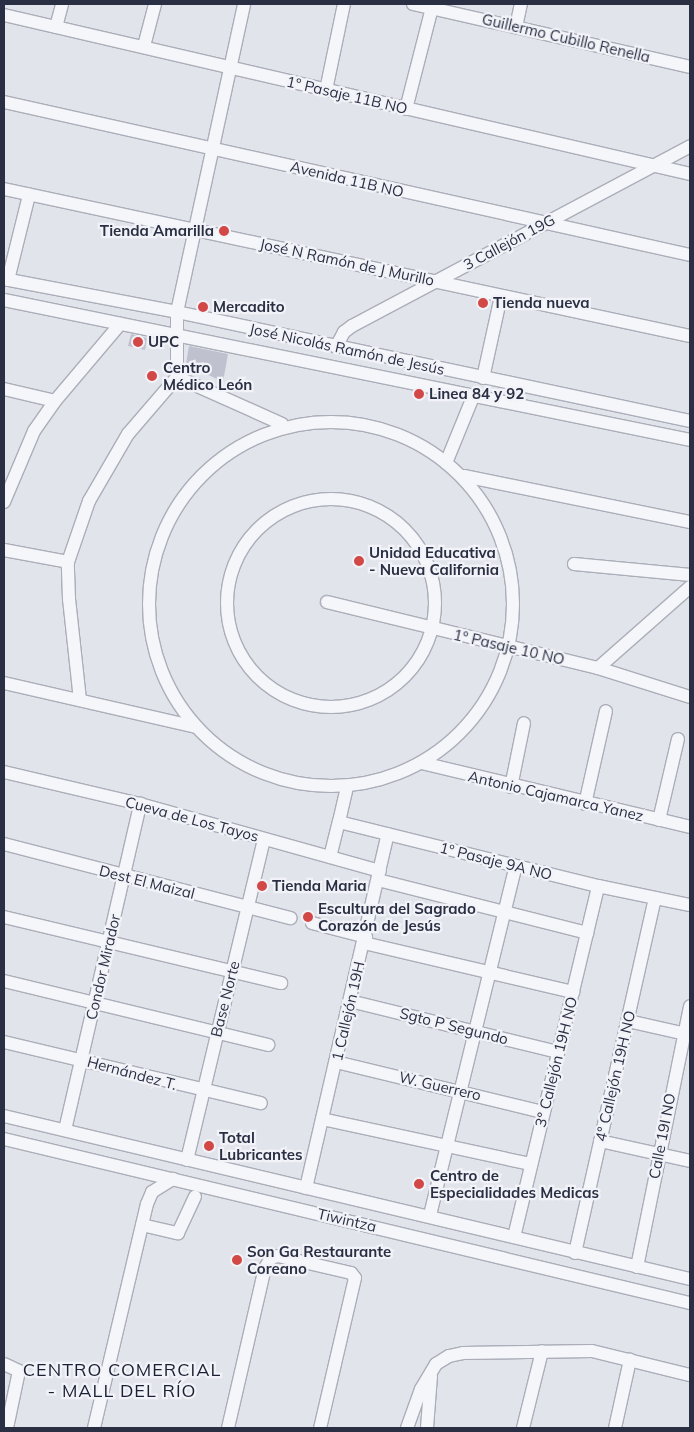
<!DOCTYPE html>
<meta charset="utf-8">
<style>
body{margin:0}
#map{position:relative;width:694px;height:1432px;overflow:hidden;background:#e2e4eb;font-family:Mulish,sans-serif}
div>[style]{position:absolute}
.building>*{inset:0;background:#bfc2ce}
.roads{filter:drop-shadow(1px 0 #abaeb9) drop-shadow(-1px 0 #abaeb9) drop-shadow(0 1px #abaeb9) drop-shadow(0 -1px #abaeb9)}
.minor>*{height:12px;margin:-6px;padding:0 6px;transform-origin:6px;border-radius:6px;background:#f5f6f9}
.minor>.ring{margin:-6px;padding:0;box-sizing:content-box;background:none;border:12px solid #f5f6f9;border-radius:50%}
.dots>*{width:14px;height:14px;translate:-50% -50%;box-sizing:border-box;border:2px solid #f2f3f8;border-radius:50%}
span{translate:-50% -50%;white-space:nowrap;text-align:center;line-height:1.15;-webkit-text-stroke:4.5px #f2f3f8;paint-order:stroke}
.street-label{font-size:15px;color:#2a2f43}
.poi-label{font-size:15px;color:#2a2f43;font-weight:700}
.right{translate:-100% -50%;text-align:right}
.left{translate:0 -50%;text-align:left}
.quarter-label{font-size:18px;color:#1c2034;letter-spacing:1px}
.frame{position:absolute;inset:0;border:5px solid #2a2f43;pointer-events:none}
</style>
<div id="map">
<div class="building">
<div style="clip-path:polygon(131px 334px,147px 338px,145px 350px,128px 346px)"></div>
<div style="clip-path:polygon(189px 346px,228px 354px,223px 382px,186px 364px)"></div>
</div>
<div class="roads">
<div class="minor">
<div style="left:413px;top:4px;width:284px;rotate:12.8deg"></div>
<div style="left:4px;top:15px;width:704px;rotate:13.05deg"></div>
<div style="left:56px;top:27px;width:24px;rotate:-75deg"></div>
<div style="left:516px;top:27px;width:24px;rotate:-78deg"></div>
<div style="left:144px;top:46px;width:43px;rotate:-75.3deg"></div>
<div style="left:326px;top:90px;width:88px;rotate:-78.2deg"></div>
<div style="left:4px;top:102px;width:703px;rotate:12.57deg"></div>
<div style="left:406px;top:109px;width:104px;rotate:-75.6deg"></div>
<div style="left:4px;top:189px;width:702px;rotate:12.09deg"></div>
<div style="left:4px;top:279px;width:176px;rotate:10.8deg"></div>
<div style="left:177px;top:312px;width:524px;rotate:12deg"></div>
<div style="left:8px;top:280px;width:88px;rotate:-76.1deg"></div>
<div style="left:4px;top:300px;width:700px;rotate:11.53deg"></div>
<div style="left:336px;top:347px;width:17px;rotate:-62deg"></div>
<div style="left:344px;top:332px;width:10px;rotate:-37deg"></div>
<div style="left:352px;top:326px;width:383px;rotate:-28deg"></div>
<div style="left:177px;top:377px;width:115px;rotate:24.1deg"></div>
<div style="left:483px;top:378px;width:84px;rotate:-77.6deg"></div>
<div style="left:4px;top:389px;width:52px;rotate:13.2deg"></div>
<div class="ring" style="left:149px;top:422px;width:352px;height:352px"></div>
<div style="left:446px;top:463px;width:71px;rotate:-67.8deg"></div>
<div style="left:464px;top:476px;width:231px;rotate:11.5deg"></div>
<div class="ring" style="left:227px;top:499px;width:196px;height:196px"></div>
<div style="left:4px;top:502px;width:77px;rotate:-67.1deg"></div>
<div style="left:34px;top:431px;width:37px;rotate:-55deg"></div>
<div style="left:55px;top:401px;width:101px;rotate:-49.8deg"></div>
<div style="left:4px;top:550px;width:65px;rotate:10.6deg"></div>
<div style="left:574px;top:564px;width:117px;rotate:5.4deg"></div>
<div style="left:327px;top:602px;width:279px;rotate:13.7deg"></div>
<div style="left:598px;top:668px;width:96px;rotate:17.5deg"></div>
<div style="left:598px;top:668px;width:123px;rotate:-41.4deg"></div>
<div style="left:4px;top:683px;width:197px;rotate:12.9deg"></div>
<div style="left:80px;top:700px;width:102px;rotate:-96.2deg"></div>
<div style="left:69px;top:599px;width:37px;rotate:-92deg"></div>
<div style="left:68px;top:562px;width:65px;rotate:-71deg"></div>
<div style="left:89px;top:501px;width:78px;rotate:-59.8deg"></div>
<div style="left:128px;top:434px;width:75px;rotate:-49.3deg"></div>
<div style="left:177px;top:377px;width:65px;rotate:-90deg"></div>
<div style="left:177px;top:312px;width:315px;rotate:-77.7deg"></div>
<div style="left:422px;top:763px;width:276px;rotate:13.4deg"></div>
<div style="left:4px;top:772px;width:140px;rotate:13.2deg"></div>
<div style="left:140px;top:804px;width:249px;rotate:15.6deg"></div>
<div style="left:347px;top:787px;width:36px;rotate:103deg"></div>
<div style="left:339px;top:822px;width:267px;rotate:13.9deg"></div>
<div style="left:598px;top:886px;width:94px;rotate:11.7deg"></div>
<div style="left:511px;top:787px;width:65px;rotate:-78.5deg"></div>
<div style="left:585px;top:804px;width:95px;rotate:-77.3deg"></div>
<div style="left:659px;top:820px;width:83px;rotate:-76.8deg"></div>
<div style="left:4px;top:844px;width:296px;rotate:14.5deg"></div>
<div style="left:330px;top:857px;width:36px;rotate:-76deg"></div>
<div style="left:378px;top:880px;width:216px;rotate:14.2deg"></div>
<div style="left:4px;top:917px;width:285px;rotate:13.4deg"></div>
<div style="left:312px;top:923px;width:56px;rotate:14.5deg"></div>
<div style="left:364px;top:943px;width:215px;rotate:13.2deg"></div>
<div style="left:4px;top:981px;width:272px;rotate:13.6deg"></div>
<div style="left:350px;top:1001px;width:214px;rotate:13.8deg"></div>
<div style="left:628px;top:1021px;width:64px;rotate:12.7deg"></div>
<div style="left:4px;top:1042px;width:264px;rotate:13.4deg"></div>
<div style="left:336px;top:1062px;width:213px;rotate:13.6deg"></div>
<div style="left:4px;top:1116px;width:705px;rotate:13.37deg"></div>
<div style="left:322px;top:1119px;width:214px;rotate:12.2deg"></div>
<div style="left:65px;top:1130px;width:335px;rotate:-77deg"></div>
<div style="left:4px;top:1139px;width:705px;rotate:13.45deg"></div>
<div style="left:600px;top:1141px;width:92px;rotate:12.5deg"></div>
<div style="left:187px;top:1160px;width:330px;rotate:-76.5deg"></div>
<div style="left:306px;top:1188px;width:363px;rotate:-77deg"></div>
<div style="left:430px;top:1215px;width:359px;rotate:-76.2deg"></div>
<div style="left:142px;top:1225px;width:37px;rotate:13deg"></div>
<div style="left:178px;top:1233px;width:40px;rotate:-65deg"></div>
<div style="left:514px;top:1237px;width:361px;rotate:-76.5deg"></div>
<div style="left:575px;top:1253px;width:364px;rotate:-77.3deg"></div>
<div style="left:637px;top:1267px;width:266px;rotate:-78.5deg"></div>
<div style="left:4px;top:1364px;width:17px;rotate:25deg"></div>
<div style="left:19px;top:1371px;width:58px;rotate:101.9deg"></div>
<div style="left:94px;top:1428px;width:230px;rotate:-76.7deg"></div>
<div style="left:147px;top:1204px;width:13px;rotate:-67deg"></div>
<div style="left:152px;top:1192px;width:25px;rotate:-32deg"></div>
<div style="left:228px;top:1428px;width:164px;rotate:-77deg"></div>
<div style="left:265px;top:1268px;width:12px;rotate:-59deg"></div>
<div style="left:271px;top:1258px;width:7px;rotate:-16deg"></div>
<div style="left:278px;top:1256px;width:75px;rotate:13.1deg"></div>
<div style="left:351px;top:1273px;width:6px;rotate:51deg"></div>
<div style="left:355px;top:1278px;width:154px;rotate:103.1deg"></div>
<div style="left:407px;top:1428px;width:41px;rotate:-70.3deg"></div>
<div style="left:421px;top:1389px;width:29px;rotate:-59deg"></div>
<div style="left:436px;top:1364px;width:15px;rotate:-32deg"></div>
<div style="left:449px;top:1356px;width:14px;rotate:-12deg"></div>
<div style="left:463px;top:1353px;width:129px;rotate:-0.9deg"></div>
<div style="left:592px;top:1351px;width:101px;rotate:13.8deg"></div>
<div style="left:427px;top:1428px;width:52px;rotate:-85.6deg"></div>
<div style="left:523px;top:1428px;width:79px;rotate:-76.1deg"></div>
<div style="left:615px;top:1428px;width:70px;rotate:-77.6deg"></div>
</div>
</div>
<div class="dots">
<div style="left:224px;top:231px;background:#d14846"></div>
<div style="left:483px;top:303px;background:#d14846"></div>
<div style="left:203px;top:307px;background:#d14846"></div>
<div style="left:138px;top:342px;background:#d14846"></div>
<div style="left:152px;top:376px;background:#d14846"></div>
<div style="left:419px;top:394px;background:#d14846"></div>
<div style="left:359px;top:561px;background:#d14846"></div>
<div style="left:262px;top:886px;background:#d14846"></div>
<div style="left:308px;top:917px;background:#d14846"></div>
<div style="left:209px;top:1146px;background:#d14846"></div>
<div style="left:419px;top:1184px;background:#d14846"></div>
<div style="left:237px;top:1260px;background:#d14846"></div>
</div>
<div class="street-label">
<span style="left:566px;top:38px;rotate:13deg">Guillermo Cubillo Renella</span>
<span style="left:347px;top:95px;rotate:13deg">1° Pasaje 11B NO</span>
<span style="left:347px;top:179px;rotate:13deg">Avenida 11B NO</span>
<span style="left:509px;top:242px;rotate:-28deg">3 Callejón 19G</span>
<span style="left:347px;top:262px;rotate:12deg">José N Ramón de J Murillo</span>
<span style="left:347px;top:349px;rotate:12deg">José Nicolás Ramón de Jesús</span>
<span style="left:509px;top:647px;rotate:13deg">1° Pasaje 10 NO</span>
<span style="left:556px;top:796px;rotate:13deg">Antonio Cajamarca Yanez</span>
<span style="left:192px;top:819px;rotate:15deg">Cueva de Los Tayos</span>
<span style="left:496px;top:861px;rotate:14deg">1º Pasaje 9A NO</span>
<span style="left:147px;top:882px;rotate:14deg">Dest El Maizal</span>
<span style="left:103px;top:967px;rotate:-77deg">Condor Mirador</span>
<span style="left:225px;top:999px;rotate:-76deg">Base Norte</span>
<span style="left:348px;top:1011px;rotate:-77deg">1 Callejón 19H</span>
<span style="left:454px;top:1026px;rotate:14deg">Sgto P Segundo</span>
<span style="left:556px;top:1062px;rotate:-76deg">3° Callejón 19H NO</span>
<span style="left:132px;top:1073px;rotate:15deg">Hernández T.</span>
<span style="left:615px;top:1076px;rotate:-77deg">4° Callejón 19H NO</span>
<span style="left:440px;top:1086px;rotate:13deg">W. Guerrero</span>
<span style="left:662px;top:1136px;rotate:-79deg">Calle 19I NO</span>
<span style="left:347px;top:1220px;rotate:13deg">Tiwintza</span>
</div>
<div class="poi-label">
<span class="right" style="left:214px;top:231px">Tienda Amarilla</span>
<span class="left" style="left:493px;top:303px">Tienda nueva</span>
<span class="left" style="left:213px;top:307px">Mercadito</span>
<span class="left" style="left:148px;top:342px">UPC</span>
<span class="left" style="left:163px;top:376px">Centro<br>Médico León</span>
<span class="left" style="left:429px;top:394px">Linea 84 y 92</span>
<span class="left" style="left:369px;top:561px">Unidad Educativa<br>- Nueva California</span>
<span class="left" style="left:272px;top:886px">Tienda Maria</span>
<span class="left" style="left:318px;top:917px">Escultura del Sagrado<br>Corazón de Jesús</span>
<span class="left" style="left:219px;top:1146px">Total<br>Lubricantes</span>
<span class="left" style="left:430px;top:1184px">Centro de<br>Especialidades Medicas</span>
<span class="left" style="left:247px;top:1260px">Son Ga Restaurante<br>Coreano</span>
</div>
<div class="quarter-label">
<span style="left:122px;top:1381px">CENTRO COMERCIAL<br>- MALL DEL RÍO</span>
</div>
<div class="frame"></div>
</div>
